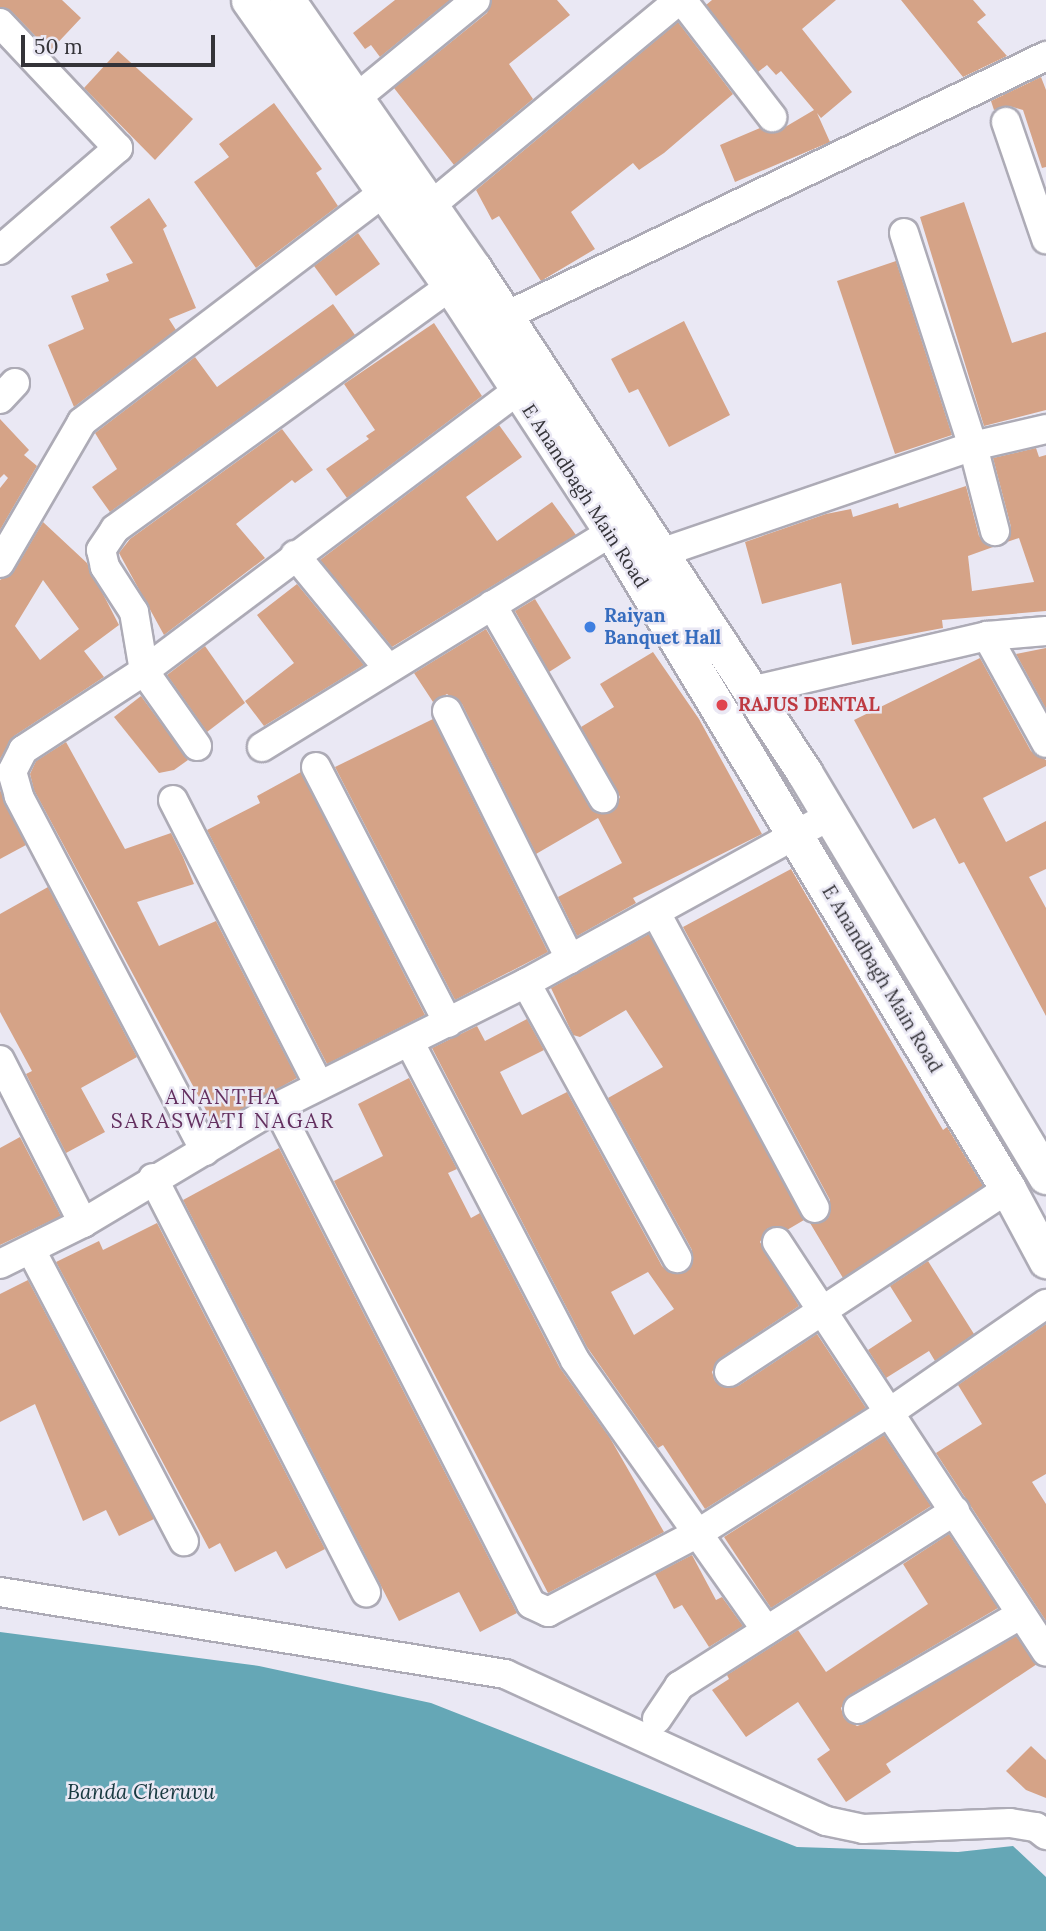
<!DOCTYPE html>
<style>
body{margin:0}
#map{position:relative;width:1046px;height:1931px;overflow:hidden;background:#eae8f4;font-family:Lora,serif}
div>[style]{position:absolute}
.water>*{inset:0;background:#65a7b6}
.building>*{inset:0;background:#d5a387}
.roads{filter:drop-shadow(2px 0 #adabb6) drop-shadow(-2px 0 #adabb6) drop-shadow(0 2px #adabb6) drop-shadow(0 -2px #adabb6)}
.minor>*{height:28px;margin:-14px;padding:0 14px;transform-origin:14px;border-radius:14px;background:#fff}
.tertiary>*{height:35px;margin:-17.5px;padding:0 17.5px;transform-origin:17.5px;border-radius:17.5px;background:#fff}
.dots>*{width:19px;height:19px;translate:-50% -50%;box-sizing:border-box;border:4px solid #eae8f4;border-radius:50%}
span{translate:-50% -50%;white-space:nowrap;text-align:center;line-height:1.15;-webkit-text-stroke:5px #eae8f4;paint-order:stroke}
.street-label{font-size:19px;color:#343338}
.shop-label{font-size:19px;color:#366cbe;font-weight:700}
.left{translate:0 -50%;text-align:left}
.health-label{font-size:19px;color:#be3a42;font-weight:700}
.neighbourhood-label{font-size:21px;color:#632f5f;letter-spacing:2px}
.water-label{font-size:21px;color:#193a41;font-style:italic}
.scale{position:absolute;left:21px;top:35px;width:194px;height:32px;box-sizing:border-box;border:4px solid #343338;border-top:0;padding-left:9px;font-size:21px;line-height:24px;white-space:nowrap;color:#343338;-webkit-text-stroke:5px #eae8f4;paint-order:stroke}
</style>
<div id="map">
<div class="water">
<div style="clip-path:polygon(0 1632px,259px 1666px,431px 1703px,797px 1847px,958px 1852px,1013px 1846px,1046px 1877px,1046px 1931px,0 1931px)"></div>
</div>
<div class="building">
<div style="clip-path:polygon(0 0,62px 0,81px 18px,50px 51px,12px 12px,0 7px)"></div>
<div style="clip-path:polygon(395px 0,450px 0,380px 57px,371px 45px,365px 49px,353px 33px)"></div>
<div style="clip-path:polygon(492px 0,557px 0,570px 15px,509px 64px,533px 99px,454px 165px,394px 88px,487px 13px)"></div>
<div style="clip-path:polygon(712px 0,836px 0,802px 29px,852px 92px,821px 118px,817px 113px,830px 142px,735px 182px,720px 145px,760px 128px,775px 133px,814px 110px,781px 71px,776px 75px,767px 65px,758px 72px,706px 5px)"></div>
<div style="clip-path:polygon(901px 0,973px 0,986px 15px,977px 22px,1007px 56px,963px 77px)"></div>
<div style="clip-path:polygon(678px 22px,733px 94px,664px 153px,639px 170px,633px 163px,571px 212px,595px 249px,541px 281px,499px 216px,492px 220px,476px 190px)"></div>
<div style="clip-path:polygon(118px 51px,193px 119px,155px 160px,84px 88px)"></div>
<div style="clip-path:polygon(1041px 77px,1046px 90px,1046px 167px,1042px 168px,1023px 110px,1009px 106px,994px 110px,991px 101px)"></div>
<div style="clip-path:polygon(274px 103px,322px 169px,316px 173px,338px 206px,256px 268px,194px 182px,229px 157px,219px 144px)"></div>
<div style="clip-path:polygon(149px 198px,167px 226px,163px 229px,196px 308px,169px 319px,176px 330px,74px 407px,48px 345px,84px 329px,71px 296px,109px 281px,106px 274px,133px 263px,110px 227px)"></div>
<div style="clip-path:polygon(964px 202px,1012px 343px,1046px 332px,1046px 410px,984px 426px,920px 217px)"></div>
<div style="clip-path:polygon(358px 233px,380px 264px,336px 296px,314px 266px)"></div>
<div style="clip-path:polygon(896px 261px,952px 435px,895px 454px,837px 281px)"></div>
<div style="clip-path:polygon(333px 304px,355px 335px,110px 512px,92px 487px,117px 469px,95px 433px,195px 357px,217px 387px)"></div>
<div style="clip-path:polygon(684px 321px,730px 415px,669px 447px,638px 389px,629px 393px,611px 359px)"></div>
<div style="clip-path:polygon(434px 323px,482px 396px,347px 498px,326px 469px,369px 439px,366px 436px,375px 430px,344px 384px)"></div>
<div style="clip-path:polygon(0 419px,29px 450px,24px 455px,37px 466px,0 530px,0 488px,8px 478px,4px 474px,0 478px)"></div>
<div style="clip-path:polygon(499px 425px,522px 457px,466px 497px,497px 541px,552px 502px,576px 535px,392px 647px,320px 560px)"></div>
<div style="clip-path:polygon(282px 429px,313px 470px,295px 483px,292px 480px,236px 524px,265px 558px,164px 635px,119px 553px,130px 539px)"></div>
<div style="clip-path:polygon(1036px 448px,1039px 457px,1046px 455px,1046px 611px,942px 620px,943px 628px,852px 645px,841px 583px,762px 604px,745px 542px,826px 514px,851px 509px,853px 517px,898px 503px,899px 508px,966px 486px,979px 536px,993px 547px,968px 556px,972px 591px,1034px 582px,1019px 538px,1007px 542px,1011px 527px,993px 458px)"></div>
<div style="clip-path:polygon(evenodd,43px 522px,87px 563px,119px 625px,84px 651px,104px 677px,14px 736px,0 759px,0 580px,14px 571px,43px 522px,43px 580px,79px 629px,40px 660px,15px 626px,43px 580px)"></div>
<div style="clip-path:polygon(297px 584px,364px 665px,264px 726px,245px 701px,294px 663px,257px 615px)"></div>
<div style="clip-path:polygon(535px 599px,571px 658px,549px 672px,515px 611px)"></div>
<div style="clip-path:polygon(486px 629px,594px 812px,612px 812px,620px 797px,581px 727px,614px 707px,600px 684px,653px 652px,699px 719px,762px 834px,633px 898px,636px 903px,577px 936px,558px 897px,622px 863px,598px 818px,536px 854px,462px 704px,447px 694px,433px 702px,414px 673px)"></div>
<div style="clip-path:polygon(205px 646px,245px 703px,207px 732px,167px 675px)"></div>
<div style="clip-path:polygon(1046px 648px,1046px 709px,1016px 654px)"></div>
<div style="clip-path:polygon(980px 658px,1031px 751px,1046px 760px,1046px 766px,983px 798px,1006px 842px,1046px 821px,1046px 869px,1029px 877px,1046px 908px,1046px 1016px,964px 862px,959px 864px,935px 818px,913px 829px,854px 720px)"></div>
<div style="clip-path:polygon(141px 696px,188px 760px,174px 770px,159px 773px,114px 717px)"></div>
<div style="clip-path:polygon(433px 719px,548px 952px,455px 1000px,335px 767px)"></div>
<div style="clip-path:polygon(66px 742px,125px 849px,171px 833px,183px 857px,194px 884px,137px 902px,159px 946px,216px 921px,297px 1078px,214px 1125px,34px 790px,30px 774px,36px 761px)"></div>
<div style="clip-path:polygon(301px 772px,425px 1015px,327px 1064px,207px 830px,260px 803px,257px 796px)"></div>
<div style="clip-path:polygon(0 790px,26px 845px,0 859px)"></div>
<div style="clip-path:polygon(791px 869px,943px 1130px,947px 1127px,983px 1186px,843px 1278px,810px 1223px,829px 1217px,830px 1200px,683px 927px)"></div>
<div style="clip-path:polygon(48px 887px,137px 1057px,81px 1088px,105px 1132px,66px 1153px,26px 1074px,32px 1071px,0 1012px,0 914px)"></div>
<div style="clip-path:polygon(evenodd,649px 934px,804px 1220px,787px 1230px,768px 1228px,760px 1242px,799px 1306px,719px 1359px,712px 1372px,715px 1381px,722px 1387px,738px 1386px,817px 1334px,866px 1408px,705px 1509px,663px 1445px,658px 1448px,587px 1347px,432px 1048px,477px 1026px,485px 1041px,527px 1019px,544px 1050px,500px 1072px,522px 1115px,567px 1092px,662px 1266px,669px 1272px,684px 1273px,691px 1266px,692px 1250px,608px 1098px,663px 1067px,626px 1010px,580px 1037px,573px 1035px,551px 988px,649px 934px,648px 1272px,674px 1309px,634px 1335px,611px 1292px,648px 1272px)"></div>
<div style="clip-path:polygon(409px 1078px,457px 1169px,448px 1173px,471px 1218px,480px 1213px,560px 1368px,610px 1438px,664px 1532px,548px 1593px,334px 1181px,383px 1156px,358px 1104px)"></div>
<div style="clip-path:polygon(20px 1137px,61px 1216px,0 1245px,0 1148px)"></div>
<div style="clip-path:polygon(279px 1148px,517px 1613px,480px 1632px,459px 1592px,399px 1621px,183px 1200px)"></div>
<div style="clip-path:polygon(157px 1223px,325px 1549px,286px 1569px,276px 1551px,235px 1572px,220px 1543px,209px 1549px,56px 1262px,99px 1241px,103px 1250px)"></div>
<div style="clip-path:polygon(928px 1261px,974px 1334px,935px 1361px,929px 1351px,886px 1378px,868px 1350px,912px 1321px,890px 1286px)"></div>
<div style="clip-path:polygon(28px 1280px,154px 1519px,119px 1536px,106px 1510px,83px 1521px,35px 1404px,0 1422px,0 1294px)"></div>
<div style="clip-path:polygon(1046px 1324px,1046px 1474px,1032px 1482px,1046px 1504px,1046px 1621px,936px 1453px,982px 1424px,958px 1385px)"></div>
<div style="clip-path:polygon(884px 1435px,931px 1506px,771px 1608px,724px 1537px)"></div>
<div style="clip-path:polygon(949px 1534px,998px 1608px,850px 1695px,841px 1708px,844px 1718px,857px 1726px,866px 1723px,1016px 1636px,1037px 1664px,886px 1764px,891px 1772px,846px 1802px,817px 1759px,830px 1750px,798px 1702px,746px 1737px,712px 1690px,729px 1679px,727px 1675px,798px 1630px,826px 1672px,928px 1604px,903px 1564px)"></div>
<div style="clip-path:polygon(692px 1555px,716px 1600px,722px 1597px,743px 1626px,709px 1647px,682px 1605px,674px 1609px,655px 1574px)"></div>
<div style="clip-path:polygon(1031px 1746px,1046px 1760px,1046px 1798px,1026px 1790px,1006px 1771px)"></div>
</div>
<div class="roads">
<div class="minor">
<div style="left:682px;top:0;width:148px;rotate:52.4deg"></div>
<div style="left:0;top:23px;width:172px;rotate:46.7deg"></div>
<div style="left:118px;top:148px;width:156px;rotate:139.2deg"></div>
<div style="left:355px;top:99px;width:156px;rotate:-39.3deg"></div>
<div style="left:1006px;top:122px;width:124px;rotate:71.1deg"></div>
<div style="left:429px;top:207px;width:325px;rotate:-39.6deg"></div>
<div style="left:904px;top:233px;width:224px;rotate:72.1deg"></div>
<div style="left:973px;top:446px;width:88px;rotate:75.5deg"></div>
<div style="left:504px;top:317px;width:602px;rotate:-25.71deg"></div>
<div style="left:0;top:399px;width:22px;rotate:-47deg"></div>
<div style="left:295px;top:555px;width:145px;rotate:50.6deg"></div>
<div style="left:643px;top:559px;width:349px;rotate:-18.9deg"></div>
<div style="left:973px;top:446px;width:75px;rotate:-13.1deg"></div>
<div style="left:0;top:563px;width:163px;rotate:-59.8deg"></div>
<div style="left:82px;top:422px;width:401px;rotate:-37.3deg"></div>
<div style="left:492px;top:605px;width:223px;rotate:60.1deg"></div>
<div style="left:987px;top:636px;width:122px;rotate:61.1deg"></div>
<div style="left:751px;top:691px;width:242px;rotate:-13.1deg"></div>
<div style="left:987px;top:636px;width:59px;rotate:-4.8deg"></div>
<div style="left:447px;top:711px;width:277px;rotate:63.6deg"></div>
<div style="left:197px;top:746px;width:92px;rotate:-125.2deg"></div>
<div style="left:144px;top:671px;width:60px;rotate:-99.6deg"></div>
<div style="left:134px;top:612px;width:54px;rotate:-122.8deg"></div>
<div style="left:105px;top:567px;width:17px;rotate:-103deg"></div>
<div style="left:101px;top:550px;width:25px;rotate:-56deg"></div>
<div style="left:115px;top:529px;width:415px;rotate:-35.9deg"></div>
<div style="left:262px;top:747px;width:411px;rotate:-31.6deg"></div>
<div style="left:316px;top:767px;width:288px;rotate:62.7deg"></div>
<div style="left:173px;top:800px;width:320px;rotate:62.9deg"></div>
<div style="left:656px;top:913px;width:335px;rotate:61.7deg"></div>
<div style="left:526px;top:983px;width:314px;rotate:61.2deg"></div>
<div style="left:410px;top:1043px;width:357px;rotate:62.5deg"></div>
<div style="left:575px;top:1360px;width:331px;rotate:54.7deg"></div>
<div style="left:0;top:1060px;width:183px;rotate:63deg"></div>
<div style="left:277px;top:1107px;width:558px;rotate:62.93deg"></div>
<div style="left:531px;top:1604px;width:19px;rotate:25deg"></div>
<div style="left:548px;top:1612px;width:172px;rotate:-27.8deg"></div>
<div style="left:700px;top:1532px;width:225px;rotate:-32.3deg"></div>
<div style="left:890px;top:1412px;width:190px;rotate:-34.7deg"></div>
<div style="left:205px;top:1151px;width:401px;rotate:-117.7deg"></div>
<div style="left:19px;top:796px;width:25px;rotate:-106deg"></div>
<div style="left:12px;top:772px;width:25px;rotate:-63deg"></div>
<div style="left:23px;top:750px;width:145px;rotate:-33.1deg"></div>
<div style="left:144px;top:671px;width:466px;rotate:-36.9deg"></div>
<div style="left:153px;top:1178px;width:466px;rotate:62.8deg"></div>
<div style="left:777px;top:1242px;width:490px;rotate:56.7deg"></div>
<div style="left:31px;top:1250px;width:329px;rotate:62.3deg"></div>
<div style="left:0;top:1264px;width:93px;rotate:-26.3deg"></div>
<div style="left:83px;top:1223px;width:226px;rotate:-30.9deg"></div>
<div style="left:277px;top:1107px;width:278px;rotate:-26.5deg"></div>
<div style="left:526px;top:983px;width:348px;rotate:-28.8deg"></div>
<div style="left:729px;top:1372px;width:334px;rotate:-33.3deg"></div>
<div style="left:0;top:1592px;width:512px;rotate:9.22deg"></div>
<div style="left:505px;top:1674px;width:353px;rotate:24.6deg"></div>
<div style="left:826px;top:1821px;width:38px;rotate:12deg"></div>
<div style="left:863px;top:1829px;width:147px;rotate:-2.3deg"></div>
<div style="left:1010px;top:1823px;width:26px;rotate:9deg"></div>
<div style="left:1036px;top:1827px;width:13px;rotate:39deg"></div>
<div style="left:858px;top:1709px;width:187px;rotate:-30.1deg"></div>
<div style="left:657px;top:1719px;width:40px;rotate:-56deg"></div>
<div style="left:679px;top:1686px;width:327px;rotate:-32.4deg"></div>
</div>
<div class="tertiary">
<div style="left:249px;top:0;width:350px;rotate:54.8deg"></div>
<div style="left:451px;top:286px;width:294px;rotate:56.8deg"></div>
<div style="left:612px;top:532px;width:767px;rotate:58.92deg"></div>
<div style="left:1008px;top:1189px;width:81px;rotate:61.8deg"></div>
<div style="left:287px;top:0;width:328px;rotate:55.2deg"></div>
<div style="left:474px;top:269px;width:602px;rotate:56.73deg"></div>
<div style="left:804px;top:772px;width:471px;rotate:59.1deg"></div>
</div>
</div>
<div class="dots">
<div style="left:590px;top:627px;background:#3f7fe0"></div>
<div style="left:722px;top:705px;background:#e0444e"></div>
</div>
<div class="street-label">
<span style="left:585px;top:496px;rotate:57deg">E Anandbagh Main Road</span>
<span style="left:882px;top:979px;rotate:59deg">E Anandbagh Main Road</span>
</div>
<div class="shop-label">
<span class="left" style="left:604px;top:627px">Raiyan<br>Banquet Hall</span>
</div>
<div class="health-label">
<span class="left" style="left:738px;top:705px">RAJUS DENTAL</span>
</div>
<div class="neighbourhood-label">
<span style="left:223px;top:1109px">ANANTHA<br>SARASWATI NAGAR</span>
</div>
<div class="water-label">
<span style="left:141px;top:1792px">Banda Cheruvu</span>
</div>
<div class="scale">50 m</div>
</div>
